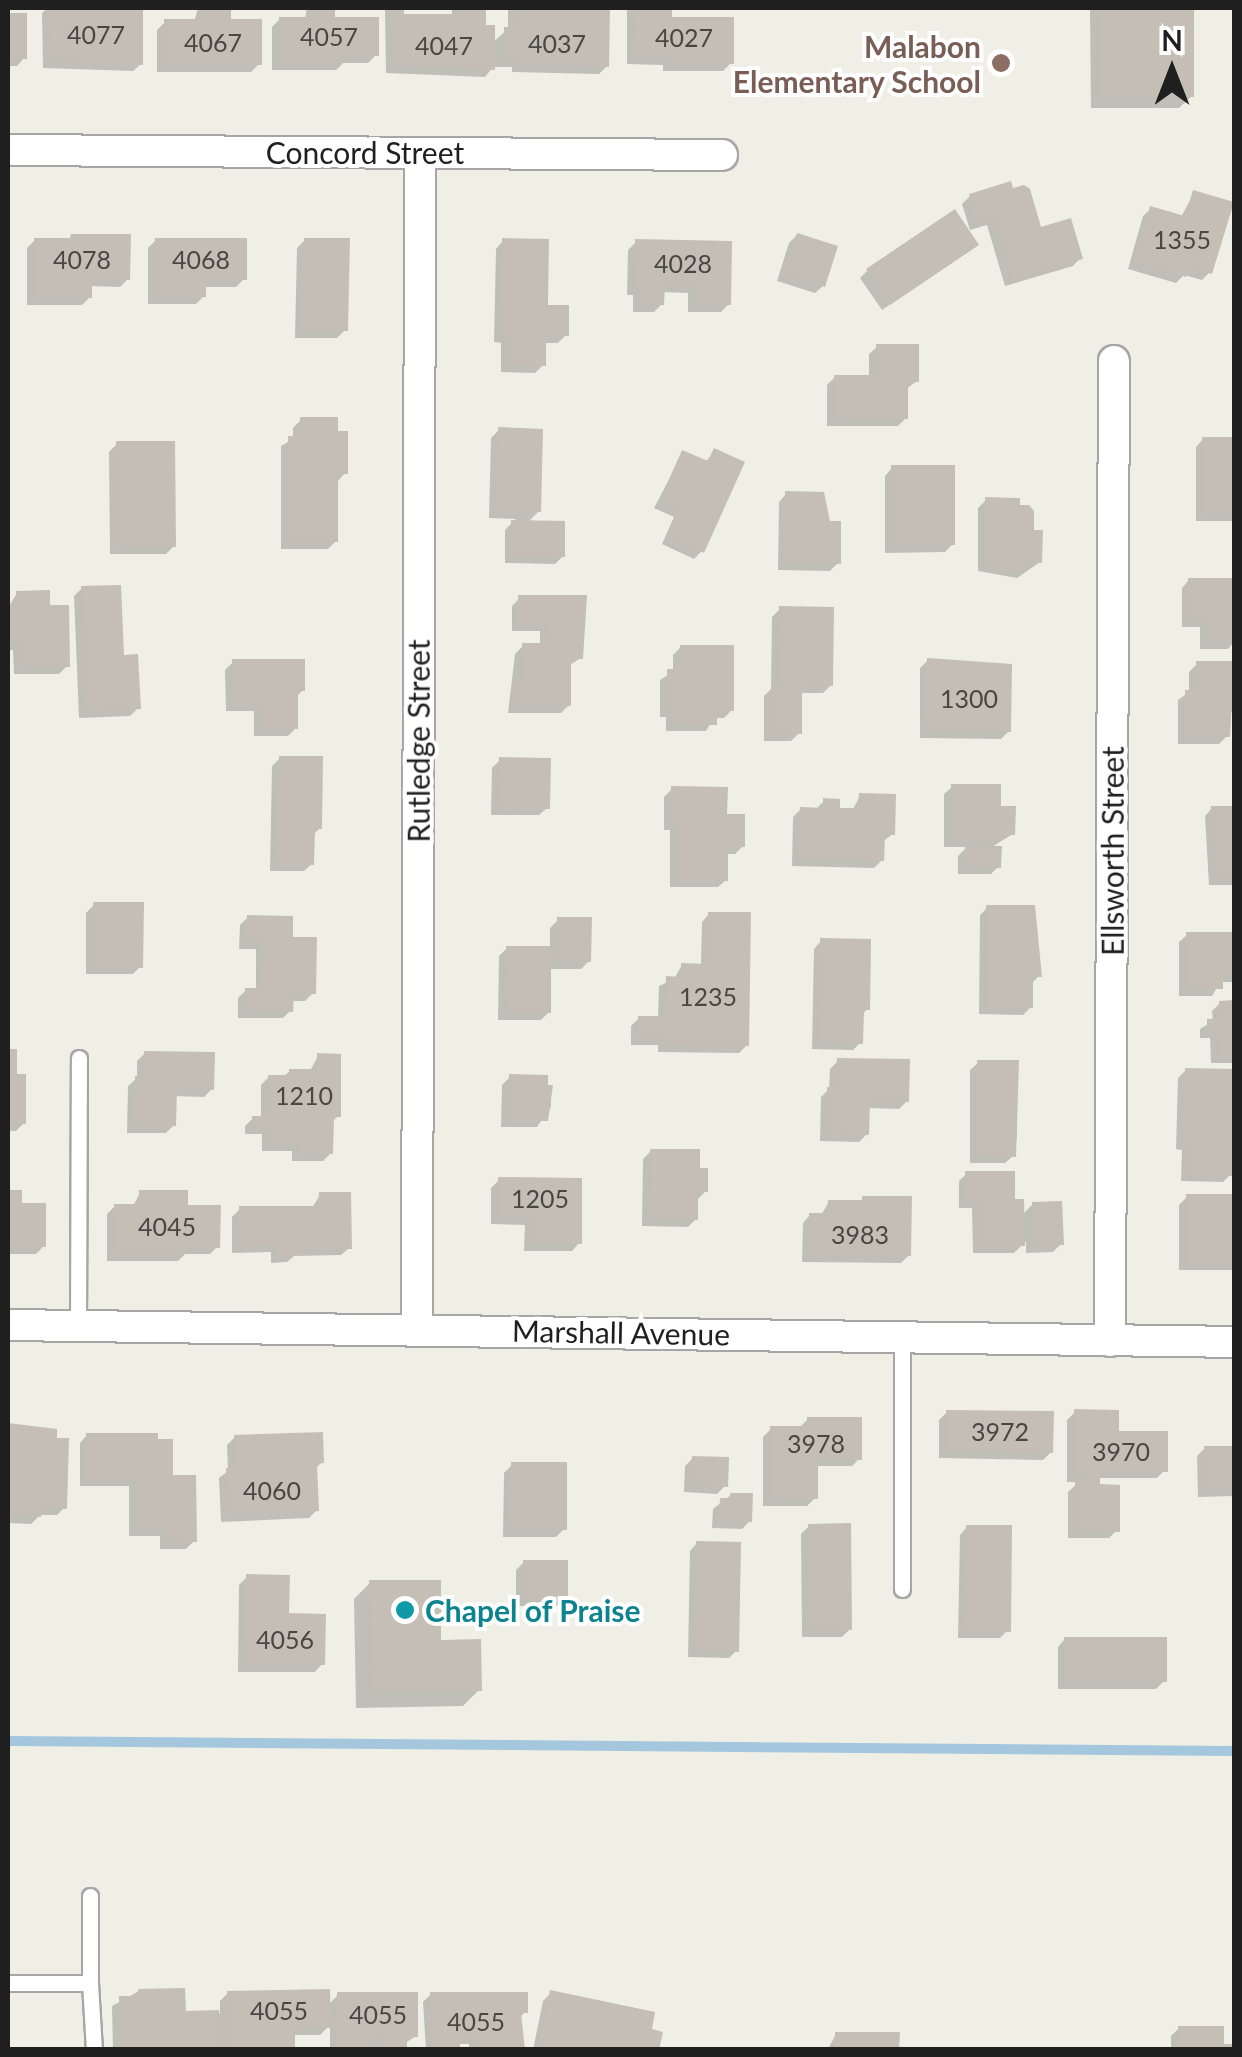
<!DOCTYPE html>
<style>
body{margin:0}
#map{position:relative;width:1242px;height:2057px;overflow:hidden;background:#f0efe5;font-family:Lato,sans-serif}
div>[style]{position:absolute}
.shadow>*{inset:0;background:#0003}
.stream>*{height:10px;margin:-5px;padding:0 5px;transform-origin:5px;border-radius:5px;background:#a5c7de}
.building>*{inset:0;background:#c5beb5}
.roads{filter:drop-shadow(2px 0 #a6a6a6) drop-shadow(-2px 0 #a6a6a6) drop-shadow(0 2px #a6a6a6) drop-shadow(0 -2px #a6a6a6)}
.service>*{height:15px;margin:-7.5px;padding:0 7.5px;transform-origin:7.5px;border-radius:7.5px;background:#fff}
.minor>*{height:30px;margin:-15px;padding:0 15px;transform-origin:15px;border-radius:15px;background:#fff}
.dots>*{width:28px;height:28px;translate:-50% -50%;box-sizing:border-box;border:5px solid #fff;border-radius:50%}
span{translate:-50% -50%;white-space:nowrap;text-align:center;line-height:1.15;-webkit-text-stroke:8px #fff;paint-order:stroke}
.number-label{font-size:25px;color:#484744}
.number-label span{-webkit-text-stroke-width:0}
.education-label{font-size:30px;color:#785e54;font-weight:700}
.right{translate:-100% -50%;text-align:right}
.street-label{font-size:30px;color:#1f1f1f}
.culture-label{font-size:30px;color:#0d838f;font-weight:700}
.left{translate:0 -50%;text-align:left}
.frame{position:absolute;inset:0;border:10px solid #1f1f1f;pointer-events:none}
.north{position:absolute;left:1122px;top:20px;width:100px;height:100px;-webkit-text-stroke:8px #fff;paint-order:stroke;rotate:0deg;font-size:28px;font-weight:700;line-height:40px;text-align:center;color:#1f1f1f}
.north::after{content:'';display:block;margin:auto;width:35px;height:45px;background:#1f1f1f;clip-path:polygon(50% 0,100% 100%,50% 72%,0 100%)}
</style>
<div id="map">
<div class="shadow">
<div style="clip-path:polygon(48px 8px,140px 8px,141px 64px,133px 71px,43px 68px,42px 13px)"></div>
<div style="clip-path:polygon(198px 8px,228px 8px,228px 21px,259px 64px,251px 72px,157px 72px,157px 30px,165px 22px,194px 22px)"></div>
<div style="clip-path:polygon(307px 8px,333px 8px,333px 19px,376px 55px,368px 63px,343px 63px,336px 70px,272px 70px,272px 27px,280px 19px,305px 19px)"></div>
<div style="clip-path:polygon(385px 8px,401px 8px,401px 16px,452px 16px,452px 8px,484px 8px,484px 28px,493px 42px,508px 29px,508px 8px,607px 8px,607px 66px,599px 74px,512px 72px,512px 67px,493px 67px,485px 77px,386px 73px)"></div>
<div style="clip-path:polygon(627px 8px,670px 8px,670px 19px,731px 63px,723px 71px,663px 71px,663px 65px,627px 64px)"></div>
<div style="clip-path:polygon(1090px 8px,1192px 8px,1192px 96px,1179px 108px,1091px 108px)"></div>
<div style="clip-path:polygon(8px 15px,24px 15px,24px 58px,17px 66px,8px 66px)"></div>
<div style="clip-path:polygon(1194px 193px,1210px 272px,1202px 280px,1184px 275px,1176px 283px,1128px 269px,1143px 216px,1151px 209px,1181px 217px)"></div>
<div style="clip-path:polygon(970px 196px,1039px 230px,1080px 258px,1073px 266px,1005px 286px,987px 225px,970px 230px,962px 204px)"></div>
<div style="clip-path:polygon(797px 235px,823px 286px,815px 293px,777px 281px,789px 243px)"></div>
<div style="clip-path:polygon(72px 236px,128px 279px,120px 287px,90px 286px,90px 297px,82px 305px,27px 305px,27px 248px,35px 240px,67px 241px)"></div>
<div style="clip-path:polygon(156px 240px,244px 279px,236px 287px,204px 287px,204px 296px,196px 304px,148px 304px,148px 248px)"></div>
<div style="clip-path:polygon(305px 240px,345px 330px,337px 338px,295px 338px,297px 248px)"></div>
<div style="clip-path:polygon(503px 241px,566px 335px,558px 343px,544px 343px,543px 365px,535px 373px,501px 372px,501px 343px,494px 342px,496px 249px)"></div>
<div style="clip-path:polygon(636px 242px,729px 304px,721px 312px,688px 312px,688px 293px,662px 292px,662px 304px,654px 312px,633px 312px,633px 295px,627px 295px,628px 250px)"></div>
<div style="clip-path:polygon(976px 245px,882px 310px,860px 278px,867px 271px)"></div>
<div style="clip-path:polygon(877px 347px,917px 381px,906px 389px,906px 418px,898px 426px,827px 426px,827px 385px,835px 377px,869px 377px,869px 354px)"></div>
<div style="clip-path:polygon(301px 420px,345px 473px,338px 481px,336px 541px,328px 549px,281px 549px,281px 446px,293px 439px,293px 428px)"></div>
<div style="clip-path:polygon(499px 430px,539px 511px,527px 523px,563px 556px,555px 564px,505px 563px,505px 530px,516px 519px,489px 518px,491px 438px)"></div>
<div style="clip-path:polygon(1203px 439px,1234px 439px,1234px 521px,1196px 521px,1196px 447px)"></div>
<div style="clip-path:polygon(117px 444px,174px 546px,166px 554px,110px 554px,109px 452px)"></div>
<div style="clip-path:polygon(714px 451px,702px 551px,694px 559px,662px 544px,674px 517px,654px 508px,683px 453px,705px 463px)"></div>
<div style="clip-path:polygon(892px 468px,953px 544px,945px 552px,885px 553px,885px 476px)"></div>
<div style="clip-path:polygon(786px 494px,838px 563px,830px 571px,778px 570px,779px 502px)"></div>
<div style="clip-path:polygon(986px 500px,1032px 532px,1040px 562px,1017px 578px,978px 571px,978px 508px)"></div>
<div style="clip-path:polygon(1189px 580px,1234px 580px,1234px 642px,1228px 649px,1200px 649px,1200px 627px,1182px 627px,1182px 588px)"></div>
<div style="clip-path:polygon(82px 588px,122px 658px,138px 708px,130px 716px,79px 718px,74px 596px)"></div>
<div style="clip-path:polygon(17px 593px,48px 607px,67px 666px,59px 674px,14px 674px,13px 650px,8px 650px,8px 608px)"></div>
<div style="clip-path:polygon(585px 597px,581px 658px,568px 666px,569px 705px,561px 713px,508px 713px,515px 654px,523px 646px,540px 646px,540px 631px,512px 631px,512px 606px,520px 598px)"></div>
<div style="clip-path:polygon(780px 609px,831px 685px,823px 693px,800px 693px,799px 733px,791px 741px,764px 741px,764px 696px,771px 689px,772px 617px)"></div>
<div style="clip-path:polygon(681px 647px,732px 710px,724px 718px,714px 718px,706px 731px,666px 731px,666px 717px,660px 717px,660px 680px,673px 672px,673px 655px)"></div>
<div style="clip-path:polygon(928px 660px,1009px 731px,1001px 739px,920px 738px,920px 668px)"></div>
<div style="clip-path:polygon(233px 662px,303px 690px,296px 697px,296px 728px,288px 736px,254px 736px,254px 711px,226px 711px,225px 670px)"></div>
<div style="clip-path:polygon(1197px 664px,1234px 664px,1234px 712px,1227px 712px,1227px 736px,1219px 744px,1178px 744px,1178px 700px,1189px 692px,1189px 672px)"></div>
<div style="clip-path:polygon(280px 758px,320px 828px,312px 836px,312px 864px,304px 871px,270px 871px,272px 766px)"></div>
<div style="clip-path:polygon(500px 760px,547px 808px,539px 815px,491px 815px,492px 768px)"></div>
<div style="clip-path:polygon(952px 787px,998px 808px,1013px 834px,990px 848px,999px 866px,991px 874px,958px 874px,958px 856px,967px 847px,944px 847px,944px 794px)"></div>
<div style="clip-path:polygon(672px 789px,725px 816px,743px 846px,735px 854px,726px 854px,726px 880px,718px 887px,670px 887px,670px 830px,664px 830px,664px 797px)"></div>
<div style="clip-path:polygon(860px 796px,893px 834px,882px 842px,882px 860px,874px 868px,792px 866px,793px 817px,801px 809px,815px 810px,824px 801px,837px 811px,852px 811px)"></div>
<div style="clip-path:polygon(1212px 808px,1234px 808px,1234px 885px,1209px 885px,1205px 816px)"></div>
<div style="clip-path:polygon(94px 905px,141px 966px,133px 974px,86px 974px,86px 913px)"></div>
<div style="clip-path:polygon(988px 907px,1039px 976px,1031px 984px,1031px 1007px,1023px 1015px,979px 1014px,980px 915px)"></div>
<div style="clip-path:polygon(709px 914px,747px 1045px,739px 1053px,658px 1052px,658px 1045px,631px 1045px,631px 1026px,639px 1018px,658px 1018px,659px 986px,674px 979px,682px 965px,701px 966px,702px 922px)"></div>
<div style="clip-path:polygon(248px 917px,290px 939px,313px 993px,305px 1001px,291px 1001px,291px 1010px,283px 1018px,238px 1018px,238px 998px,246px 990px,256px 990px,256px 949px,239px 949px,240px 925px)"></div>
<div style="clip-path:polygon(558px 920px,589px 961px,581px 969px,549px 969px,549px 1012px,541px 1020px,498px 1020px,499px 956px,507px 948px,550px 949px,550px 928px)"></div>
<div style="clip-path:polygon(1187px 935px,1234px 935px,1234px 982px,1220px 982px,1212px 996px,1179px 996px,1179px 942px)"></div>
<div style="clip-path:polygon(821px 941px,867px 1009px,862px 1015px,861px 1042px,853px 1050px,812px 1049px,814px 949px)"></div>
<div style="clip-path:polygon(1234px 1002px,1234px 1063px,1211px 1063px,1210px 1038px,1200px 1038px,1200px 1029px,1213px 1021px,1212px 1011px,1220px 1003px)"></div>
<div style="clip-path:polygon(8px 1052px,14px 1052px,24px 1123px,16px 1131px,8px 1131px)"></div>
<div style="clip-path:polygon(145px 1053px,212px 1089px,204px 1097px,174px 1096px,174px 1125px,166px 1133px,127px 1133px,128px 1086px,137px 1078px,137px 1061px)"></div>
<div style="clip-path:polygon(318px 1056px,338px 1116px,331px 1123px,331px 1153px,323px 1161px,292px 1161px,292px 1151px,262px 1151px,262px 1134px,245px 1134px,245px 1126px,253px 1118px,261px 1118px,261px 1085px,269px 1077px,283px 1077px,290px 1071px,310px 1071px)"></div>
<div style="clip-path:polygon(838px 1061px,907px 1101px,899px 1109px,867px 1108px,867px 1134px,859px 1142px,820px 1141px,821px 1097px,829px 1089px,830px 1069px)"></div>
<div style="clip-path:polygon(978px 1063px,1017px 1063px,1017px 1135px,1013px 1156px,1005px 1163px,970px 1163px,970px 1070px)"></div>
<div style="clip-path:polygon(1186px 1070px,1231px 1174px,1223px 1182px,1181px 1181px,1182px 1150px,1176px 1149px,1178px 1078px)"></div>
<div style="clip-path:polygon(510px 1077px,551px 1088px,551px 1107px,537px 1127px,501px 1127px,502px 1085px)"></div>
<div style="clip-path:polygon(651px 1151px,697px 1171px,706px 1191px,698px 1199px,696px 1219px,688px 1227px,642px 1226px,643px 1159px)"></div>
<div style="clip-path:polygon(967px 1173px,1012px 1201px,1022px 1215px,1033px 1204px,1061px 1244px,1053px 1252px,1026px 1253px,1026px 1241px,1014px 1253px,973px 1253px,972px 1208px,959px 1208px,959px 1181px)"></div>
<div style="clip-path:polygon(499px 1180px,579px 1243px,572px 1251px,524px 1251px,525px 1225px,491px 1224px,491px 1188px)"></div>
<div style="clip-path:polygon(8px 1193px,19px 1193px,19px 1205px,44px 1246px,36px 1254px,8px 1254px)"></div>
<div style="clip-path:polygon(140px 1193px,185px 1207px,218px 1246px,210px 1254px,185px 1254px,178px 1261px,107px 1261px,107px 1214px,115px 1206px,133px 1206px)"></div>
<div style="clip-path:polygon(320px 1195px,349px 1248px,341px 1255px,294px 1256px,287px 1262px,271px 1263px,271px 1252px,232px 1253px,232px 1217px,240px 1209px,312px 1208px)"></div>
<div style="clip-path:polygon(1187px 1197px,1234px 1216px,1234px 1270px,1179px 1270px,1179px 1205px)"></div>
<div style="clip-path:polygon(829px 1202px,909px 1255px,901px 1263px,802px 1262px,803px 1223px,810px 1215px,821px 1215px)"></div>
<div style="clip-path:polygon(947px 1412px,1051px 1452px,1043px 1460px,939px 1458px,939px 1420px)"></div>
<div style="clip-path:polygon(1075px 1412px,1116px 1433px,1165px 1470px,1157px 1478px,1098px 1478px,1117px 1530px,1109px 1538px,1068px 1538px,1068px 1492px,1079px 1482px,1067px 1482px,1067px 1420px)"></div>
<div style="clip-path:polygon(808px 1419px,860px 1458px,852px 1466px,815px 1466px,815px 1498px,807px 1506px,763px 1506px,763px 1437px,771px 1429px,799px 1428px)"></div>
<div style="clip-path:polygon(8px 1425px,22px 1425px,64px 1508px,57px 1515px,40px 1515px,31px 1524px,8px 1523px)"></div>
<div style="clip-path:polygon(87px 1435px,171px 1477px,194px 1541px,186px 1549px,160px 1549px,160px 1536px,129px 1536px,129px 1486px,80px 1486px,80px 1443px)"></div>
<div style="clip-path:polygon(235px 1437px,322px 1462px,315px 1469px,317px 1510px,309px 1518px,221px 1522px,219px 1478px,228px 1471px,227px 1445px)"></div>
<div style="clip-path:polygon(1205px 1448px,1234px 1448px,1234px 1496px,1198px 1497px,1197px 1456px)"></div>
<div style="clip-path:polygon(693px 1458px,725px 1486px,717px 1494px,684px 1492px,685px 1466px)"></div>
<div style="clip-path:polygon(512px 1465px,564px 1529px,556px 1537px,503px 1537px,504px 1473px)"></div>
<div style="clip-path:polygon(731px 1495px,750px 1521px,742px 1529px,712px 1528px,713px 1509px)"></div>
<div style="clip-path:polygon(809px 1526px,850px 1629px,842px 1637px,802px 1637px,801px 1534px)"></div>
<div style="clip-path:polygon(967px 1527px,1008px 1630px,1000px 1638px,958px 1638px,960px 1535px)"></div>
<div style="clip-path:polygon(697px 1543px,737px 1650px,729px 1658px,688px 1657px,690px 1551px)"></div>
<div style="clip-path:polygon(524px 1562px,565px 1598px,557px 1606px,516px 1606px,516px 1570px)"></div>
<div style="clip-path:polygon(247px 1577px,287px 1616px,322px 1664px,315px 1672px,238px 1672px,239px 1585px)"></div>
<div style="clip-path:polygon(370px 1583px,439px 1642px,479px 1690px,463px 1706px,356px 1708px,354px 1599px)"></div>
<div style="clip-path:polygon(1065px 1639px,1164px 1681px,1156px 1689px,1058px 1689px,1058px 1647px)"></div>
<div style="clip-path:polygon(139px 1991px,183px 2014px,220px 2013px,220px 2001px,228px 1993px,328px 2005px,338px 1995px,416px 2036px,404px 2044px,404px 2050px,330px 2050px,330px 2025px,320px 2035px,292px 2035px,292px 2050px,113px 2050px,112px 2006px)"></div>
<div style="clip-path:polygon(551px 1993px,649px 2031px,656px 2050px,533px 2050px,543px 2001px)"></div>
<div style="clip-path:polygon(431px 1994px,525px 2012px,519px 2018px,521px 2050px,469px 2050px,469px 2044px,457px 2044px,457px 2050px,426px 2050px,423px 2002px)"></div>
<div style="clip-path:polygon(1179px 2028px,1221px 2047px,1234px 2047px,1234px 2050px,1171px 2050px,1171px 2036px)"></div>
<div style="clip-path:polygon(836px 2034px,897px 2050px,810px 2050px,828px 2049px)"></div>
</div>
<div class="stream">
<div style="left:8px;top:1741px;width:1226px;rotate:0.47deg"></div>
</div>
<div class="building">
<div style="clip-path:polygon(49px 8px,143px 8px,143px 65px,50px 61px)"></div>
<div style="clip-path:polygon(201px 8px,231px 8px,231px 19px,262px 19px,262px 65px,164px 65px,164px 19px,201px 19px)"></div>
<div style="clip-path:polygon(312px 8px,335px 8px,335px 17px,379px 17px,379px 56px,346px 56px,346px 63px,279px 63px,279px 17px,312px 17px)"></div>
<div style="clip-path:polygon(392px 8px,404px 8px,404px 14px,459px 14px,459px 8px,486px 8px,486px 25px,495px 25px,495px 70px,392px 66px)"></div>
<div style="clip-path:polygon(515px 8px,610px 8px,609px 67px,518px 65px,518px 60px,504px 60px,504px 27px,514px 27px)"></div>
<div style="clip-path:polygon(634px 8px,672px 8px,672px 17px,734px 17px,734px 64px,670px 64px,670px 58px,633px 57px)"></div>
<div style="clip-path:polygon(1102px 8px,1194px 8px,1194px 97px,1102px 97px)"></div>
<div style="clip-path:polygon(8px 13px,27px 13px,27px 59px,13px 59px,13px 65px,8px 65px)"></div>
<div style="clip-path:polygon(1011px 181px,1013px 188px,1024px 185px,1030px 189px,1041px 227px,1071px 218px,1083px 259px,1012px 280px,994px 218px,977px 223px,969px 194px)"></div>
<div style="clip-path:polygon(1193px 190px,1234px 202px,1212px 274px,1189px 267px,1186px 277px,1134px 261px,1150px 206px,1185px 216px)"></div>
<div style="clip-path:polygon(955px 209px,979px 245px,890px 305px,866px 269px)"></div>
<div style="clip-path:polygon(797px 233px,838px 246px,825px 287px,783px 274px)"></div>
<div style="clip-path:polygon(71px 234px,131px 234px,130px 280px,92px 279px,92px 298px,34px 298px,34px 238px,70px 238px)"></div>
<div style="clip-path:polygon(155px 238px,247px 238px,247px 280px,206px 280px,206px 297px,155px 297px)"></div>
<div style="clip-path:polygon(304px 238px,350px 238px,348px 331px,302px 331px)"></div>
<div style="clip-path:polygon(502px 238px,549px 239px,548px 305px,569px 305px,569px 336px,546px 336px,546px 366px,507px 365px,508px 336px,501px 335px)"></div>
<div style="clip-path:polygon(635px 239px,732px 241px,731px 305px,695px 305px,695px 286px,665px 285px,664px 305px,640px 305px,640px 288px,634px 288px)"></div>
<div style="clip-path:polygon(876px 344px,919px 344px,919px 382px,908px 382px,908px 419px,834px 419px,834px 375px,876px 375px)"></div>
<div style="clip-path:polygon(300px 417px,338px 417px,338px 431px,348px 431px,348px 474px,338px 474px,338px 542px,288px 542px,288px 436px,300px 436px)"></div>
<div style="clip-path:polygon(498px 427px,543px 429px,541px 512px,496px 511px)"></div>
<div style="clip-path:polygon(1202px 437px,1234px 437px,1234px 514px,1202px 514px)"></div>
<div style="clip-path:polygon(116px 441px,175px 441px,176px 547px,116px 547px)"></div>
<div style="clip-path:polygon(714px 448px,745px 462px,704px 553px,668px 536px,680px 509px,660px 500px,682px 450px,708px 461px)"></div>
<div style="clip-path:polygon(891px 465px,955px 465px,955px 545px,892px 546px)"></div>
<div style="clip-path:polygon(785px 491px,824px 492px,830px 521px,841px 521px,841px 564px,785px 563px)"></div>
<div style="clip-path:polygon(985px 497px,1020px 498px,1020px 505px,1029px 505px,1034px 511px,1034px 530px,1043px 530px,1042px 563px,1027px 563px,1027px 571px,1003px 571px,1003px 565px,984px 565px)"></div>
<div style="clip-path:polygon(511px 520px,565px 521px,565px 557px,511px 557px)"></div>
<div style="clip-path:polygon(1188px 578px,1234px 578px,1234px 642px,1207px 642px,1207px 621px,1188px 621px)"></div>
<div style="clip-path:polygon(121px 585px,124px 655px,138px 654px,141px 709px,86px 711px,81px 586px)"></div>
<div style="clip-path:polygon(50px 590px,50px 605px,69px 605px,70px 667px,20px 667px,20px 643px,8px 643px,8px 604px,16px 604px,16px 591px)"></div>
<div style="clip-path:polygon(518px 595px,587px 595px,583px 659px,571px 659px,571px 706px,515px 706px,515px 681px,522px 681px,522px 643px,547px 643px,546px 624px,518px 624px)"></div>
<div style="clip-path:polygon(779px 606px,834px 607px,833px 686px,802px 686px,802px 734px,771px 734px,771px 686px,778px 686px)"></div>
<div style="clip-path:polygon(680px 645px,734px 645px,734px 711px,717px 711px,717px 725px,673px 725px,673px 710px,667px 710px,667px 669px,680px 669px)"></div>
<div style="clip-path:polygon(927px 658px,1012px 664px,1011px 732px,926px 732px)"></div>
<div style="clip-path:polygon(232px 659px,305px 659px,305px 691px,298px 691px,298px 729px,261px 729px,261px 705px,233px 705px)"></div>
<div style="clip-path:polygon(1196px 661px,1234px 661px,1230px 737px,1185px 737px,1185px 690px,1196px 690px)"></div>
<div style="clip-path:polygon(279px 756px,323px 756px,322px 829px,315px 829px,314px 865px,277px 865px)"></div>
<div style="clip-path:polygon(499px 757px,551px 758px,550px 809px,498px 808px)"></div>
<div style="clip-path:polygon(951px 784px,1001px 784px,1001px 806px,1016px 806px,1015px 835px,1001px 835px,1001px 841px,951px 840px)"></div>
<div style="clip-path:polygon(671px 786px,728px 787px,727px 814px,745px 814px,745px 847px,728px 847px,728px 881px,677px 881px,677px 824px,671px 824px)"></div>
<div style="clip-path:polygon(859px 793px,896px 794px,895px 835px,885px 835px,884px 861px,799px 860px,800px 807px,823px 808px,823px 798px,840px 799px,840px 808px,858px 808px)"></div>
<div style="clip-path:polygon(1211px 806px,1234px 806px,1234px 878px,1216px 878px,1216px 864px,1212px 864px,1217px 846px,1211px 846px)"></div>
<div style="clip-path:polygon(965px 845px,1002px 846px,1001px 868px,965px 867px)"></div>
<div style="clip-path:polygon(93px 902px,144px 902px,143px 968px,93px 968px)"></div>
<div style="clip-path:polygon(986px 905px,1035px 905px,1042px 977px,1033px 977px,1033px 1008px,986px 1008px)"></div>
<div style="clip-path:polygon(708px 912px,751px 912px,749px 1046px,664px 1045px,664px 1038px,638px 1038px,638px 1016px,665px 1016px,666px 976px,681px 977px,681px 963px,708px 964px)"></div>
<div style="clip-path:polygon(247px 915px,293px 916px,293px 937px,317px 937px,316px 994px,294px 994px,293px 1012px,245px 1011px,245px 988px,262px 988px,263px 942px,246px 942px)"></div>
<div style="clip-path:polygon(557px 917px,592px 917px,591px 962px,557px 962px)"></div>
<div style="clip-path:polygon(1186px 932px,1234px 932px,1234px 975px,1223px 975px,1223px 989px,1186px 989px)"></div>
<div style="clip-path:polygon(820px 938px,871px 939px,870px 1010px,864px 1010px,863px 1044px,818px 1042px)"></div>
<div style="clip-path:polygon(506px 946px,551px 946px,551px 1013px,505px 1013px)"></div>
<div style="clip-path:polygon(1234px 1000px,1234px 1056px,1218px 1057px,1217px 1031px,1207px 1032px,1207px 1019px,1220px 1018px,1219px 1001px)"></div>
<div style="clip-path:polygon(8px 1049px,17px 1049px,17px 1074px,26px 1074px,26px 1124px,8px 1124px)"></div>
<div style="clip-path:polygon(144px 1051px,215px 1052px,214px 1090px,177px 1089px,176px 1126px,134px 1126px,135px 1076px,144px 1076px)"></div>
<div style="clip-path:polygon(317px 1053px,341px 1054px,341px 1117px,334px 1117px,333px 1154px,298px 1154px,298px 1144px,268px 1144px,268px 1127px,252px 1127px,252px 1116px,268px 1116px,268px 1075px,289px 1075px,289px 1069px,317px 1069px)"></div>
<div style="clip-path:polygon(837px 1058px,910px 1059px,909px 1102px,870px 1101px,869px 1135px,827px 1134px,827px 1087px,836px 1087px)"></div>
<div style="clip-path:polygon(977px 1060px,1019px 1060px,1016px 1157px,977px 1157px)"></div>
<div style="clip-path:polygon(1185px 1068px,1234px 1069px,1234px 1176px,1188px 1174px,1188px 1143px,1183px 1142px)"></div>
<div style="clip-path:polygon(509px 1074px,548px 1075px,548px 1085px,553px 1085px,548px 1121px,508px 1120px)"></div>
<div style="clip-path:polygon(650px 1149px,700px 1149px,700px 1168px,708px 1168px,708px 1192px,698px 1192px,698px 1220px,649px 1219px)"></div>
<div style="clip-path:polygon(965px 1171px,1015px 1171px,1015px 1199px,1024px 1199px,1025px 1246px,979px 1246px,979px 1201px,966px 1201px)"></div>
<div style="clip-path:polygon(498px 1177px,582px 1178px,582px 1244px,531px 1244px,532px 1218px,498px 1217px)"></div>
<div style="clip-path:polygon(8px 1190px,22px 1190px,22px 1203px,46px 1203px,46px 1247px,8px 1247px)"></div>
<div style="clip-path:polygon(139px 1190px,188px 1190px,188px 1205px,221px 1205px,220px 1248px,188px 1248px,188px 1254px,114px 1254px,114px 1204px,139px 1204px)"></div>
<div style="clip-path:polygon(319px 1192px,351px 1192px,352px 1249px,298px 1249px,298px 1256px,278px 1256px,278px 1245px,239px 1246px,239px 1206px,319px 1206px)"></div>
<div style="clip-path:polygon(1186px 1194px,1232px 1194px,1234px 1264px,1186px 1264px)"></div>
<div style="clip-path:polygon(862px 1196px,912px 1196px,911px 1256px,809px 1255px,809px 1213px,827px 1213px,828px 1200px,862px 1200px)"></div>
<div style="clip-path:polygon(1062px 1201px,1064px 1245px,1033px 1246px,1032px 1202px)"></div>
<div style="clip-path:polygon(1074px 1409px,1119px 1410px,1119px 1431px,1168px 1431px,1168px 1472px,1100px 1471px,1100px 1484px,1120px 1485px,1120px 1532px,1075px 1531px,1075px 1482px,1084px 1482px,1084px 1475px,1074px 1475px)"></div>
<div style="clip-path:polygon(946px 1410px,1054px 1411px,1053px 1453px,946px 1452px)"></div>
<div style="clip-path:polygon(807px 1417px,862px 1417px,862px 1460px,818px 1460px,818px 1499px,770px 1499px,770px 1426px,807px 1426px)"></div>
<div style="clip-path:polygon(8px 1423px,57px 1429px,57px 1438px,69px 1438px,67px 1509px,41px 1508px,41px 1517px,8px 1516px)"></div>
<div style="clip-path:polygon(323px 1432px,324px 1463px,317px 1464px,319px 1511px,228px 1515px,226px 1468px,235px 1468px,234px 1435px)"></div>
<div style="clip-path:polygon(86px 1433px,158px 1433px,158px 1439px,173px 1439px,173px 1475px,196px 1475px,197px 1542px,167px 1542px,167px 1529px,136px 1529px,136px 1480px,86px 1480px)"></div>
<div style="clip-path:polygon(1204px 1446px,1234px 1446px,1234px 1490px,1204px 1490px)"></div>
<div style="clip-path:polygon(692px 1456px,729px 1457px,728px 1487px,691px 1485px)"></div>
<div style="clip-path:polygon(511px 1462px,567px 1462px,567px 1530px,510px 1530px)"></div>
<div style="clip-path:polygon(730px 1493px,753px 1493px,752px 1522px,719px 1521px,720px 1498px,730px 1498px)"></div>
<div style="clip-path:polygon(851px 1523px,852px 1630px,809px 1630px,808px 1524px)"></div>
<div style="clip-path:polygon(966px 1525px,1012px 1525px,1011px 1632px,965px 1631px)"></div>
<div style="clip-path:polygon(696px 1541px,741px 1542px,739px 1652px,694px 1650px)"></div>
<div style="clip-path:polygon(523px 1560px,568px 1560px,568px 1599px,523px 1599px)"></div>
<div style="clip-path:polygon(246px 1574px,290px 1575px,289px 1613px,326px 1614px,325px 1665px,245px 1665px)"></div>
<div style="clip-path:polygon(369px 1580px,441px 1580px,441px 1640px,481px 1639px,482px 1691px,371px 1693px)"></div>
<div style="clip-path:polygon(1064px 1637px,1167px 1637px,1167px 1682px,1064px 1682px)"></div>
<div style="clip-path:polygon(185px 1988px,186px 2011px,219px 2010px,220px 2050px,120px 2050px,119px 1996px,139px 1996px,138px 1989px)"></div>
<div style="clip-path:polygon(330px 1989px,331px 2028px,295px 2029px,295px 2050px,228px 2050px,227px 1991px)"></div>
<div style="clip-path:polygon(550px 1990px,655px 2012px,652px 2029px,663px 2032px,659px 2050px,538px 2050px)"></div>
<div style="clip-path:polygon(337px 1992px,418px 1992px,418px 2037px,407px 2037px,407px 2050px,381px 2050px,381px 2036px,372px 2036px,372px 2050px,337px 2050px)"></div>
<div style="clip-path:polygon(430px 1992px,528px 1992px,528px 2013px,521px 2013px,525px 2050px,476px 2047px,476px 2037px,460px 2037px,460px 2050px,434px 2050px)"></div>
<div style="clip-path:polygon(1178px 2026px,1224px 2026px,1224px 2044px,1234px 2044px,1234px 2050px,1177px 2050px)"></div>
<div style="clip-path:polygon(835px 2032px,900px 2032px,899px 2050px,835px 2050px)"></div>
</div>
<div class="roads">
<div class="service">
<div style="left:78px;top:1325px;width:267px;rotate:-89.8deg"></div>
<div style="left:902px;top:1337px;width:252px;rotate:90deg"></div>
<div style="left:90px;top:1896px;width:87px;rotate:90deg"></div>
<div style="left:8px;top:1983px;width:82px"></div>
<div style="left:90px;top:1983px;width:67px;rotate:86.6deg"></div>
</div>
<div class="minor">
<div style="left:8px;top:150px;width:714px;rotate:0.4deg"></div>
<div style="left:8px;top:1325px;width:1226px;rotate:0.79deg"></div>
<div style="left:417px;top:1329px;width:1176px;rotate:-89.85deg"></div>
<div style="left:1110px;top:1341px;width:980px;rotate:-89.77deg"></div>
</div>
</div>
<div class="dots">
<div style="left:1001px;top:63px;background:#8d6e63"></div>
<div style="left:405px;top:1610px;background:#0f9aa8"></div>
</div>
<div class="number-label">
<span style="left:96px;top:34px">4077</span>
<span style="left:329px;top:36px">4057</span>
<span style="left:684px;top:37px">4027</span>
<span style="left:213px;top:42px">4067</span>
<span style="left:557px;top:43px">4037</span>
<span style="left:444px;top:45px">4047</span>
<span style="left:1182px;top:239px">1355</span>
<span style="left:82px;top:259px">4078</span>
<span style="left:201px;top:259px">4068</span>
<span style="left:683px;top:263px">4028</span>
<span style="left:969px;top:698px">1300</span>
<span style="left:708px;top:996px">1235</span>
<span style="left:304px;top:1095px">1210</span>
<span style="left:540px;top:1198px">1205</span>
<span style="left:167px;top:1226px">4045</span>
<span style="left:860px;top:1234px">3983</span>
<span style="left:1000px;top:1431px">3972</span>
<span style="left:816px;top:1443px">3978</span>
<span style="left:1121px;top:1451px">3970</span>
<span style="left:272px;top:1490px">4060</span>
<span style="left:285px;top:1639px">4056</span>
<span style="left:279px;top:2010px">4055</span>
<span style="left:378px;top:2014px">4055</span>
<span style="left:476px;top:2021px">4055</span>
</div>
<div class="education-label">
<span class="right" style="left:981px;top:63px">Malabon<br>Elementary School</span>
</div>
<div class="street-label">
<span style="left:365px;top:152px">Concord Street</span>
<span style="left:418px;top:741px;rotate:-90deg">Rutledge Street</span>
<span style="left:1112px;top:851px;rotate:-90deg">Ellsworth Street</span>
<span style="left:621px;top:1332px;rotate:1deg">Marshall Avenue</span>
</div>
<div class="culture-label">
<span class="left" style="left:425px;top:1610px">Chapel of Praise</span>
</div>
<div class="frame"></div>
<div class="north">N</div>
</div>
